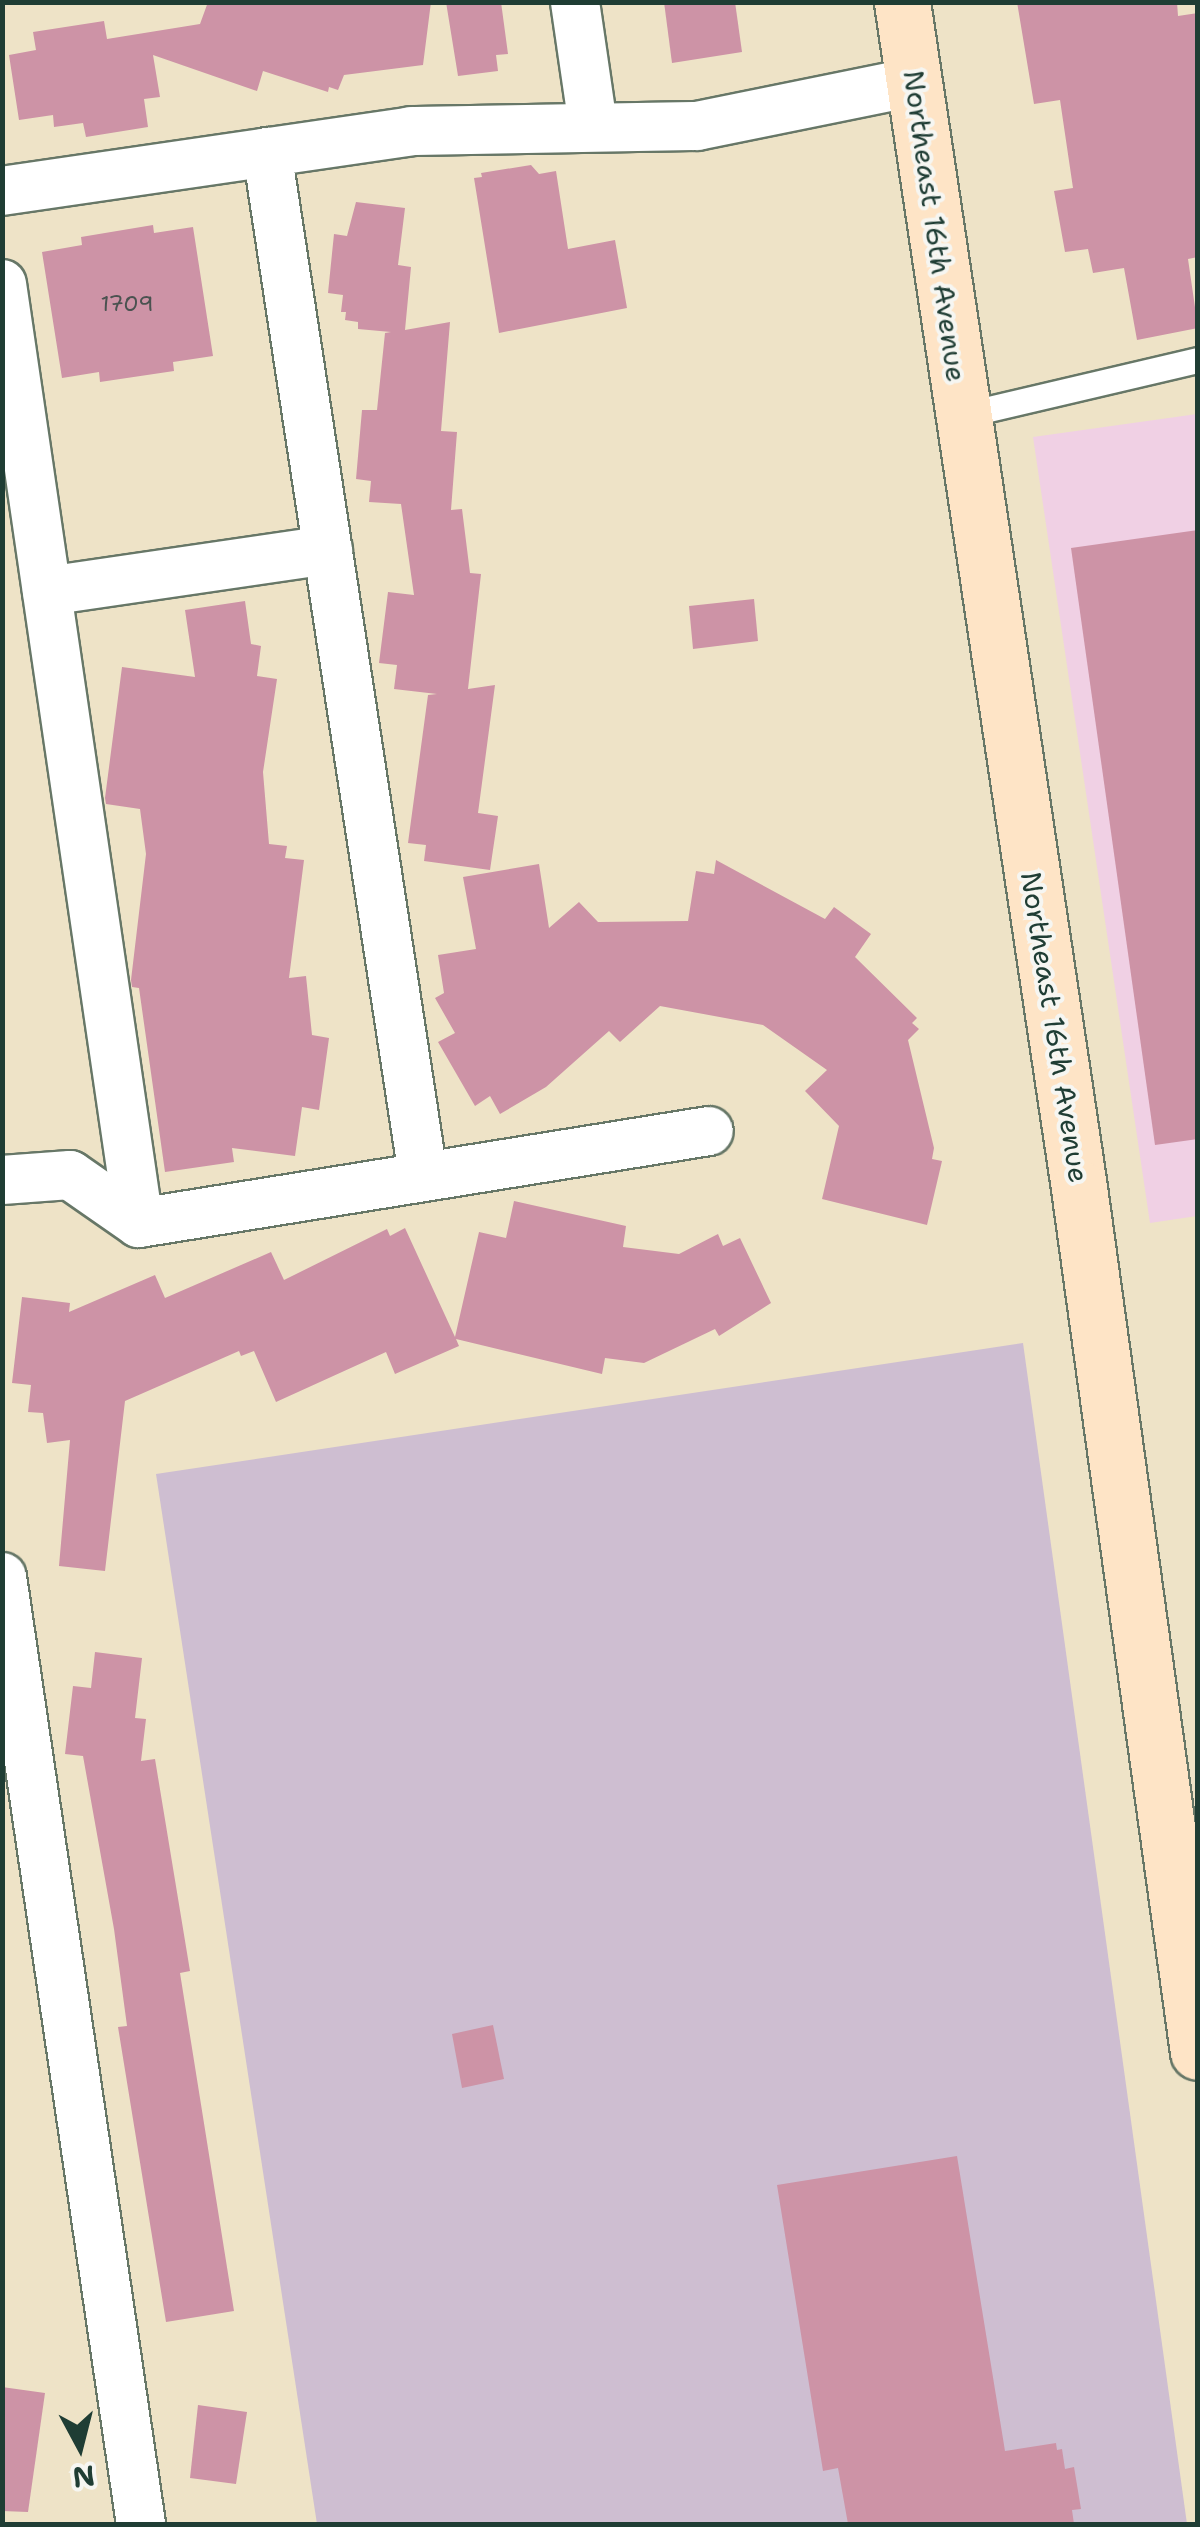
<!DOCTYPE html>
<style>
body{margin:0}
#map{position:relative;width:1200px;height:2527px;overflow:hidden;background:#eee3c7;font-family:"Shantell Sans",sans-serif}
div>[style]{position:absolute}
.built>*{inset:0;background:#f0d0e4}
.industrial>*{inset:0;background:#cebed1}
.building>*{inset:0;background:#cd93a6}
.roads{filter:drop-shadow(2px 0 #677767) drop-shadow(-2px 0 #677767) drop-shadow(0 2px #677767) drop-shadow(0 -2px #677767)}
.lane>*{height:25px;margin:-12.5px;padding:0 12.5px;transform-origin:12.5px;border-radius:12.5px;background:#fff}
.street>*{height:48px;margin:-24px;padding:0 24px;transform-origin:24px;border-radius:24px;background:#fff}
.secondary>*{height:55px;margin:-27.5px;padding:0 27.5px;transform-origin:27.5px;border-radius:27.5px;background:#fee4c6}
span{translate:-50% -50%;white-space:nowrap;text-align:center;line-height:1.15;-webkit-text-stroke:8px #f6f6f2;paint-order:stroke}
.number-label{font-size:22px;color:#4a5250}
.number-label span{-webkit-text-stroke-width:0}
.street-label{font-size:28px;color:#1f3d34}
.frame{position:absolute;inset:0;border:5px solid #1f3d34;pointer-events:none}
.north{position:absolute;left:30px;top:2397px;width:100px;height:100px;-webkit-text-stroke:8px #f6f6f2;paint-order:stroke;rotate:173deg;font-size:28px;font-weight:700;line-height:40px;text-align:center;color:#1f3d34}
.north::after{content:'';display:block;margin:auto;width:35px;height:45px;background:#1f3d34;clip-path:polygon(50% 0,100% 100%,50% 72%,0 100%)}
</style>
<div id="map">
<div class="built">
<div style="clip-path:polygon(1197px 414px,1197px 1216px,1150px 1223px,1033px 437px)"></div>
</div>
<div class="industrial">
<div style="clip-path:polygon(1023px 1343px,1187px 2524px,317px 2524px,156px 1474px)"></div>
</div>
<div class="building">
<div style="clip-path:polygon(208px 2px,431px 2px,423px 65px,344px 75px,338px 90px,329px 87px,328px 92px,263px 71px,257px 91px,153px 55px,160px 97px,144px 99px,148px 127px,86px 137px,83px 123px,54px 127px,53px 115px,19px 120px,9px 55px,36px 50px,33px 32px,104px 21px,107px 39px,200px 24px)"></div>
<div style="clip-path:polygon(446px 2px,501px 2px,508px 54px,496px 55px,498px 71px,458px 76px)"></div>
<div style="clip-path:polygon(664px 2px,735px 2px,742px 52px,672px 63px)"></div>
<div style="clip-path:polygon(1017px 2px,1177px 2px,1178px 16px,1198px 13px,1198px 257px,1188px 259px,1198px 328px,1137px 340px,1124px 268px,1093px 273px,1088px 249px,1065px 252px,1054px 191px,1073px 188px,1060px 100px,1034px 104px)"></div>
<div style="clip-path:polygon(531px 165px,539px 174px,556px 171px,568px 249px,615px 240px,627px 308px,499px 333px,474px 178px,482px 177px,481px 173px)"></div>
<div style="clip-path:polygon(356px 202px,405px 208px,398px 265px,411px 267px,405px 330px,450px 322px,441px 431px,457px 432px,451px 510px,462px 509px,470px 573px,481px 574px,468px 689px,495px 685px,478px 813px,498px 816px,490px 870px,424px 861px,426px 845px,408px 843px,428px 695px,437px 694px,394px 689px,397px 665px,379px 663px,388px 592px,414px 595px,401px 504px,369px 502px,371px 481px,356px 479px,362px 410px,377px 410px,385px 333px,391px 332px,358px 329px,358px 322px,345px 320px,346px 312px,341px 312px,343px 295px,328px 293px,334px 234px,347px 236px)"></div>
<div style="clip-path:polygon(153px 225px,154px 233px,193px 227px,213px 356px,173px 362px,174px 371px,100px 382px,99px 372px,62px 378px,42px 252px,82px 245px,81px 237px)"></div>
<div style="clip-path:polygon(1198px 530px,1198px 1139px,1155px 1145px,1071px 548px)"></div>
<div style="clip-path:polygon(754px 599px,758px 641px,693px 649px,689px 606px)"></div>
<div style="clip-path:polygon(245px 601px,251px 644px,261px 646px,257px 676px,277px 679px,263px 772px,269px 844px,287px 846px,285px 858px,304px 860px,289px 978px,306px 976px,312px 1035px,329px 1038px,319px 1110px,302px 1107px,295px 1156px,232px 1148px,234px 1162px,165px 1172px,139px 988px,132px 987px,131px 980px,146px 854px,140px 809px,106px 804px,105px 798px,122px 667px,195px 677px,185px 610px)"></div>
<div style="clip-path:polygon(716px 860px,825px 919px,834px 907px,871px 934px,855px 957px,917px 1018px,912px 1023px,919px 1029px,908px 1040px,934px 1148px,932px 1159px,942px 1161px,927px 1225px,822px 1199px,839px 1126px,805px 1091px,827px 1070px,763px 1025px,660px 1006px,620px 1042px,609px 1031px,546px 1087px,500px 1114px,490px 1096px,475px 1106px,438px 1042px,455px 1033px,435px 998px,444px 993px,438px 955px,476px 949px,463px 877px,539px 864px,549px 928px,579px 902px,598px 922px,688px 921px,696px 871px,714px 874px)"></div>
<div style="clip-path:polygon(514px 1201px,626px 1226px,623px 1247px,679px 1254px,718px 1234px,723px 1246px,740px 1238px,771px 1303px,719px 1336px,715px 1329px,644px 1363px,605px 1358px,602px 1374px,456px 1339px,459px 1346px,395px 1374px,386px 1352px,276px 1402px,254px 1351px,241px 1356px,239px 1351px,125px 1401px,105px 1571px,59px 1566px,70px 1440px,47px 1443px,43px 1413px,28px 1412px,31px 1385px,12px 1383px,22px 1297px,70px 1303px,69px 1312px,155px 1275px,165px 1298px,271px 1252px,284px 1280px,387px 1229px,390px 1236px,405px 1228px,455px 1337px,479px 1232px,506px 1238px)"></div>
<div style="clip-path:polygon(95px 1652px,142px 1658px,135px 1718px,146px 1719px,141px 1761px,155px 1759px,190px 1971px,180px 1973px,234px 2311px,166px 2322px,118px 2027px,127px 2026px,114px 1929px,83px 1756px,65px 1754px,73px 1686px,91px 1688px)"></div>
<div style="clip-path:polygon(493px 2025px,504px 2079px,462px 2088px,452px 2034px)"></div>
<div style="clip-path:polygon(957px 2156px,1005px 2451px,1056px 2443px,1057px 2450px,1062px 2449px,1065px 2469px,1074px 2467px,1081px 2509px,1072px 2510px,1074px 2524px,848px 2524px,838px 2468px,823px 2471px,777px 2185px)"></div>
<div style="clip-path:polygon(2px 2387px,45px 2393px,28px 2512px,2px 2511px)"></div>
<div style="clip-path:polygon(198px 2405px,247px 2412px,236px 2484px,190px 2478px)"></div>
</div>
<div class="roads">
<div class="lane">
<div style="left:963px;top:415px;width:241px;rotate:-13.2deg"></div>
</div>
<div class="street">
<div style="left:575px;top:2px;width:125px;rotate:81.7deg"></div>
<div style="left:267px;top:152px;width:1035px;rotate:81.33deg"></div>
<div style="left:2px;top:191px;width:413px;rotate:-8.3deg"></div>
<div style="left:411px;top:131px;width:286px;rotate:-1deg"></div>
<div style="left:697px;top:126px;width:221px;rotate:-11.5deg"></div>
<div style="left:2px;top:284px;width:949px;rotate:81.7deg"></div>
<div style="left:47px;top:591px;width:284px;rotate:-8.3deg"></div>
<div style="left:2px;top:1180px;width:68px;rotate:-4.2deg"></div>
<div style="left:70px;top:1175px;width:84px;rotate:34.8deg"></div>
<div style="left:139px;top:1223px;width:577px;rotate:-9.17deg"></div>
<div style="left:2px;top:1577px;width:957px;rotate:81.65deg"></div>
</div>
<div class="secondary">
<div style="left:902px;top:2px;width:1199px;rotate:81.51deg"></div>
<div style="left:1079px;top:1188px;width:872px;rotate:82.16deg"></div>
</div>
</div>
<div class="number-label">
<span style="left:127px;top:304px">1709</span>
</div>
<div class="street-label">
<span style="left:935px;top:226px;rotate:82deg">Northeast 16th Avenue</span>
<span style="left:1055px;top:1027px;rotate:81deg">Northeast 16th Avenue</span>
</div>
<div class="frame"></div>
<div class="north">N</div>
</div>
